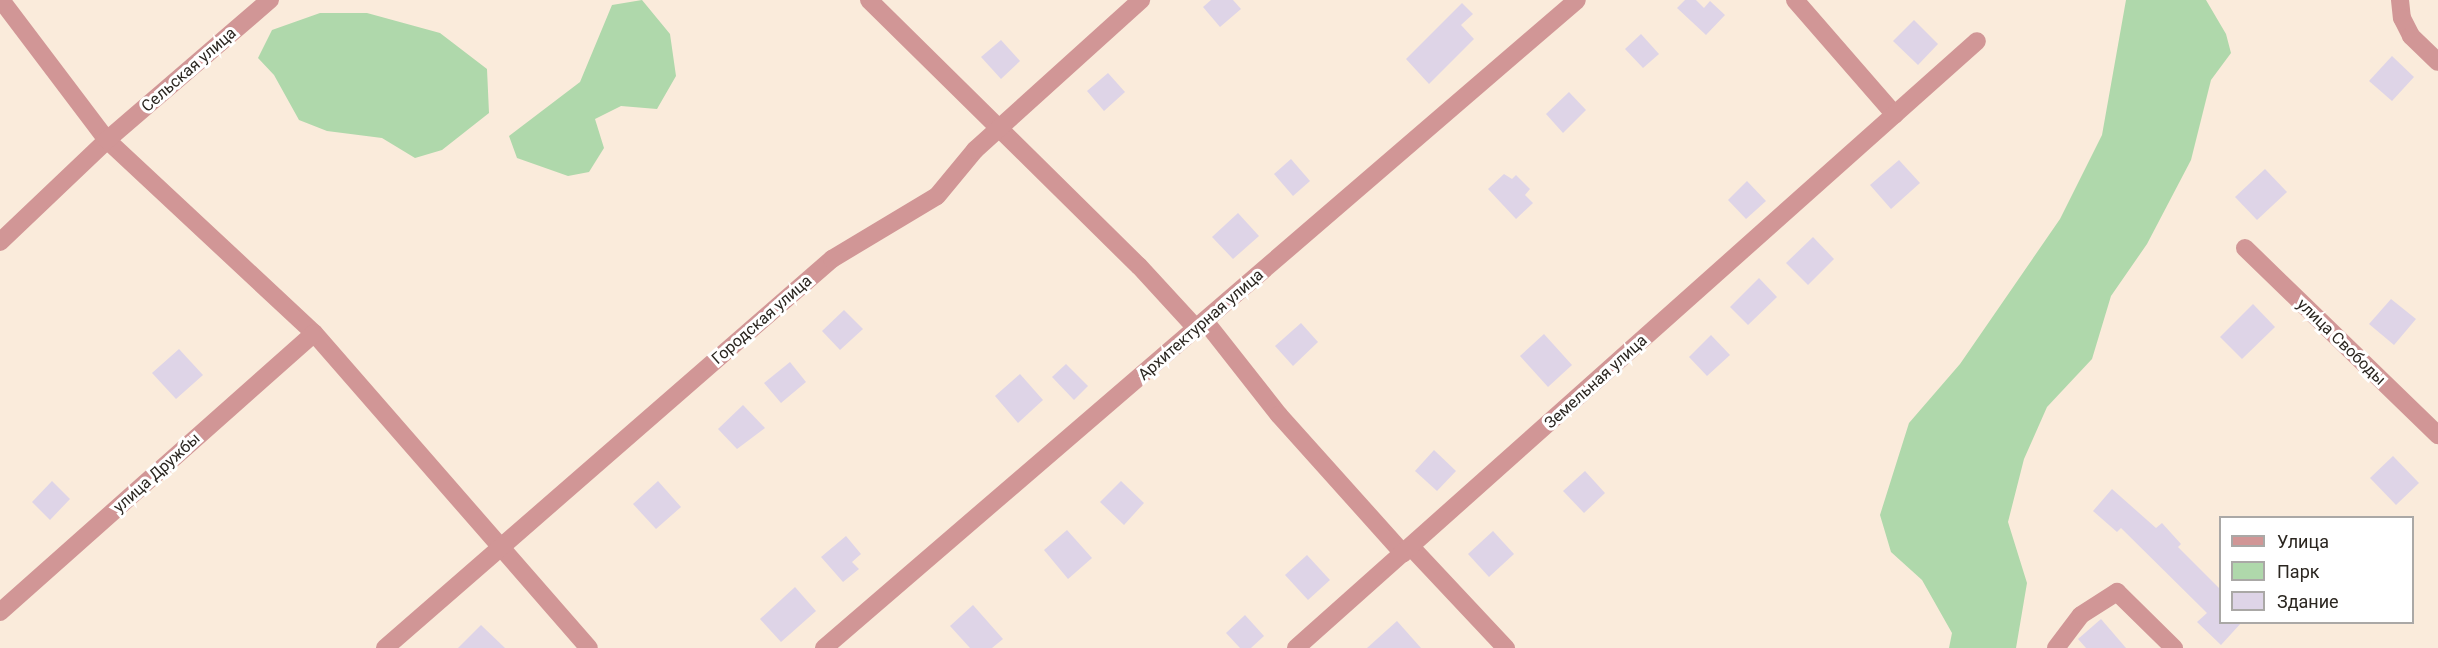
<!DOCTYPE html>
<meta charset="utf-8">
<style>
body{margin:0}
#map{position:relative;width:2438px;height:648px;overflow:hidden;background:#faebdb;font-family:Roboto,sans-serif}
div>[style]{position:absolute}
.green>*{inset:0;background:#afd8ab}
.building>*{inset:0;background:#ded4e7}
.minor>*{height:18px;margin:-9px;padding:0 9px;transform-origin:9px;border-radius:9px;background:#d19696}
span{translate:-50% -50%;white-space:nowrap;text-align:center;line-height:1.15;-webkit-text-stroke:6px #fff;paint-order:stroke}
.street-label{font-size:16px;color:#2b2620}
.legend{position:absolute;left:2219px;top:516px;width:195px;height:108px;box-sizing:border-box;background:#fff;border:2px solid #aaa8a6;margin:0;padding:8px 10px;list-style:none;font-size:18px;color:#2b2620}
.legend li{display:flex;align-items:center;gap:12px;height:30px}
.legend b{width:30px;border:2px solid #aaa8a6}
</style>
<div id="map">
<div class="green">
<div style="clip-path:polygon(642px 0,670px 34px,676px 76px,657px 109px,621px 106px,595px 119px,604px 148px,589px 172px,568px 176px,517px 158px,509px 136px,580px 82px,612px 5px)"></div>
<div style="clip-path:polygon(2126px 0,2206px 0,2226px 34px,2231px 53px,2211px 80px,2191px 160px,2147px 244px,2111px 296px,2092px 359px,2047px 407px,2024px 459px,2008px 522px,2027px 583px,2016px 648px,1949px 648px,1952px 633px,1922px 580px,1891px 552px,1880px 515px,1909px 423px,1960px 364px,2060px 219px,2102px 135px)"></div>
<div style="clip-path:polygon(320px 13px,367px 13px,440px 33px,487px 69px,489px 113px,442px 150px,415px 158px,382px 138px,327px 131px,299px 120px,274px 75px,258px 58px,272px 30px)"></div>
</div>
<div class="building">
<div style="clip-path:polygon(1211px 0,1233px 0,1241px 9px,1220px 27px,1203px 7px)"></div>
<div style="clip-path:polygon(1685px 0,1696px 0,1704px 8px,1710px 1px,1725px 15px,1706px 35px,1677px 8px)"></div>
<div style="clip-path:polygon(1462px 3px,1473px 14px,1461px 25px,1474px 39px,1429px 84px,1406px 59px)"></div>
<div style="clip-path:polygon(1914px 20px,1938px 44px,1918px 65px,1893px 41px)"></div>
<div style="clip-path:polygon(1641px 34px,1659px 54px,1643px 68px,1625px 49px)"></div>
<div style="clip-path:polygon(1001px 40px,1020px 61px,1001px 79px,981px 57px)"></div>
<div style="clip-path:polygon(2392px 56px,2414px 77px,2392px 101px,2369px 81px)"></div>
<div style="clip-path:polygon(1108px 73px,1125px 92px,1104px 111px,1087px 91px)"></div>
<div style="clip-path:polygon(1569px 92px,1586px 110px,1563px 133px,1546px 114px)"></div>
<div style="clip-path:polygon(1291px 159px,1310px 181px,1293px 196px,1274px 174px)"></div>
<div style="clip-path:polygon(1899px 160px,1920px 183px,1891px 209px,1870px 185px)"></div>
<div style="clip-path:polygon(2265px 169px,2287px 192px,2257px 220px,2235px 197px)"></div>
<div style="clip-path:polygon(1504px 174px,1512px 179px,1516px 175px,1530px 189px,1525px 195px,1533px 203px,1516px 219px,1488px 189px)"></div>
<div style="clip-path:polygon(1747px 181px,1766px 201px,1746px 219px,1728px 200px)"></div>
<div style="clip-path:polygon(1238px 213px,1259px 236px,1233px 259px,1212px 237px)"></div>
<div style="clip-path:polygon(1813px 237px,1834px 259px,1808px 285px,1786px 263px)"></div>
<div style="clip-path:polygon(1759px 278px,1777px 297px,1748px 325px,1730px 307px)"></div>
<div style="clip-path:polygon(2391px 299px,2416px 319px,2394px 345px,2369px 324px)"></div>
<div style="clip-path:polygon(2253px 304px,2275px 327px,2242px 359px,2220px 337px)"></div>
<div style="clip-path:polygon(844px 310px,863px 329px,840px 350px,822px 331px)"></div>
<div style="clip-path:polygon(1301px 323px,1318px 342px,1293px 366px,1275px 346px)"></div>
<div style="clip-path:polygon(1544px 334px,1572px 365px,1548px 387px,1520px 356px)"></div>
<div style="clip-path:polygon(1711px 335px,1730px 355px,1707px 376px,1689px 357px)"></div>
<div style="clip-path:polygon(179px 349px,203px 375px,176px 399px,152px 373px)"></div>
<div style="clip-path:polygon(790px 362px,806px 382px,781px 403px,764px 383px)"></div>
<div style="clip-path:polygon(1066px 364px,1088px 386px,1074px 400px,1052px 377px)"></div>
<div style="clip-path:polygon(1020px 374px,1043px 400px,1018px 423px,995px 396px)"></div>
<div style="clip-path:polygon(743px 405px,765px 428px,737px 449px,718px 429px)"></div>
<div style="clip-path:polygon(1434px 450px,1456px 471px,1437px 491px,1415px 471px)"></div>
<div style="clip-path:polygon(2393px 456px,2419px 483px,2396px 505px,2370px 478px)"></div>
<div style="clip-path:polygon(1585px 471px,1605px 493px,1584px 513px,1563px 491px)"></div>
<div style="clip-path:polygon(52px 481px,70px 499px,50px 520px,32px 502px)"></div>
<div style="clip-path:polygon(658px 481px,681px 507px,656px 529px,633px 504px)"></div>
<div style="clip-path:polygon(1121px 481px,1144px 503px,1124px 525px,1100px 502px)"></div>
<div style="clip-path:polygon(2112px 489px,2156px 528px,2162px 523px,2181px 544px,2178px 547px,2220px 589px,2220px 622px,2242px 622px,2221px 645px,2197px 622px,2207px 613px,2121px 528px,2117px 532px,2093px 511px)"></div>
<div style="clip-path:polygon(1067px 530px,1092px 558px,1068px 579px,1044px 550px)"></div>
<div style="clip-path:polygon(1493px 531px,1514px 554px,1489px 577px,1468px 554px)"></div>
<div style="clip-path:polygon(846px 536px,861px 554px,852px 562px,859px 569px,843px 582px,821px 557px)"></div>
<div style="clip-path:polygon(1307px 555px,1330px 580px,1308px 600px,1285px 575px)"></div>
<div style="clip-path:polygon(795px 587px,816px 611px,781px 642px,760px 619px)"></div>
<div style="clip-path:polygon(973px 605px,1003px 639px,992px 648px,970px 648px,950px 626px)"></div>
<div style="clip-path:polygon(1245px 615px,1264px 636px,1251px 648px,1240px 648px,1226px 633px)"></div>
<div style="clip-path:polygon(2101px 619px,2126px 648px,2086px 648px,2078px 639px)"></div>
<div style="clip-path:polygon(1397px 621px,1421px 648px,1367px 648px)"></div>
<div style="clip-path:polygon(481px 625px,505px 648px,458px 648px)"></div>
</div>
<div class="minor">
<div style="left:1px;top:0;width:176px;rotate:52.9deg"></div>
<div style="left:107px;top:140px;width:283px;rotate:43deg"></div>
<div style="left:314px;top:333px;width:418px;rotate:48.9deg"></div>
<div style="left:869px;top:0;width:379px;rotate:44.6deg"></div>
<div style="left:1139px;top:266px;width:86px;rotate:47.4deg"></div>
<div style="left:1795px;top:0;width:152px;rotate:49deg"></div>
<div style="left:2400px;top:0;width:18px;rotate:84deg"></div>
<div style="left:2402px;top:18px;width:20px;rotate:63deg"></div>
<div style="left:2411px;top:36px;width:37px;rotate:44deg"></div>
<div style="left:0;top:242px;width:148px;rotate:-43.6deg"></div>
<div style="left:107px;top:140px;width:215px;rotate:-40.7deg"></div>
<div style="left:2245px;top:248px;width:269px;rotate:44.1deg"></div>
<div style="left:1205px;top:321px;width:120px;rotate:51.8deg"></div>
<div style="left:1279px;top:415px;width:186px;rotate:48.1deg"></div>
<div style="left:1411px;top:547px;width:139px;rotate:46.8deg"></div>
<div style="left:0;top:612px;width:420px;rotate:-41.6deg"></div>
<div style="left:385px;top:648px;width:593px;rotate:-41.03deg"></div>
<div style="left:832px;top:259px;width:122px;rotate:-31deg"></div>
<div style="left:937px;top:196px;width:60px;rotate:-50.4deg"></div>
<div style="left:975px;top:150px;width:224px;rotate:-42.1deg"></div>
<div style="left:824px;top:648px;width:993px;rotate:-40.71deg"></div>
<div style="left:1296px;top:648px;width:912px;rotate:-41.71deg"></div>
<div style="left:2056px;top:648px;width:41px;rotate:-52.9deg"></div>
<div style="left:2081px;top:615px;width:43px;rotate:-32.6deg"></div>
<div style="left:2117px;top:592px;width:80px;rotate:44.5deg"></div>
</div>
<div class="street-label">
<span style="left:189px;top:70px;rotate:-41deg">Сельская улица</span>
<span style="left:762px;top:320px;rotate:-41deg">Городская улица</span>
<span style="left:1201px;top:325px;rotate:-41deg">Архитектурная улица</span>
<span style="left:2341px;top:342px;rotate:44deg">улица Свободы</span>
<span style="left:1596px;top:382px;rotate:-42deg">Земельная улица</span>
<span style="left:157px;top:473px;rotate:-42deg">улица Дружбы</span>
</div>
<ul class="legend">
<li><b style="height:8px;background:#d19696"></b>Улица</li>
<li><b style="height:16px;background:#afd8ab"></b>Парк</li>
<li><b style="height:16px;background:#ded4e7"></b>Здание</li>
</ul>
</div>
